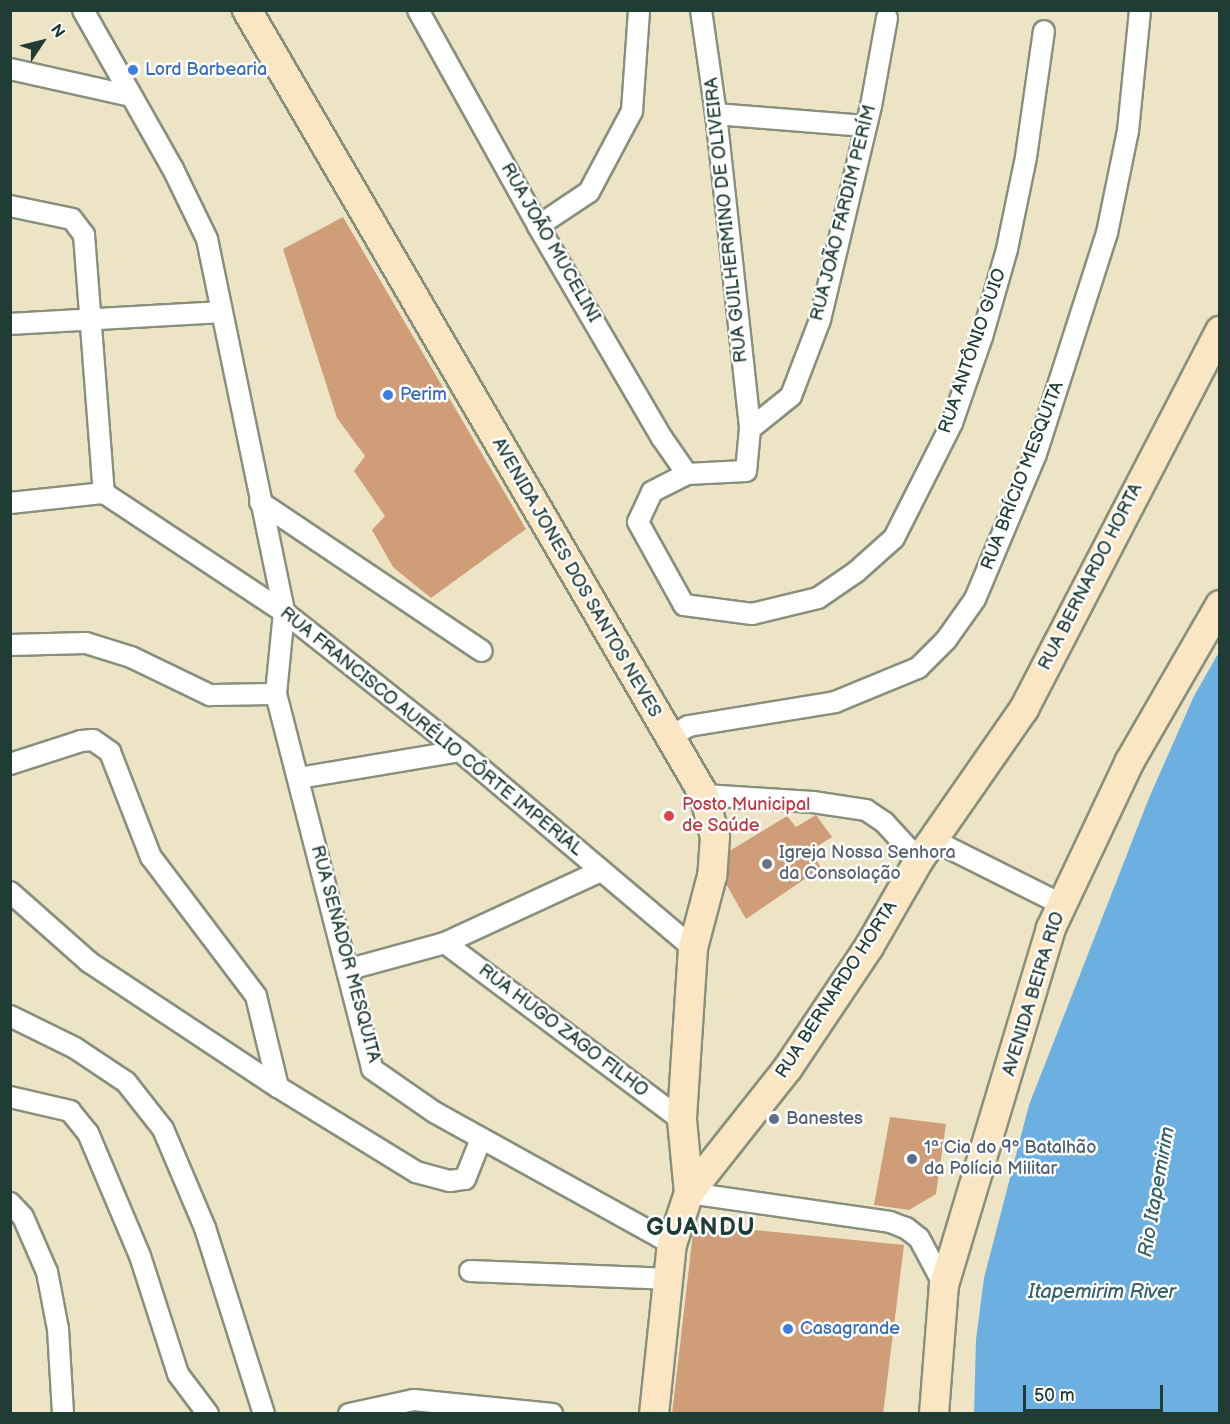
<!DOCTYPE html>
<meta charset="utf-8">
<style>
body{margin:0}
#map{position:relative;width:1230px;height:1424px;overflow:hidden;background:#ede4c6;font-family:"Balsamiq Sans",sans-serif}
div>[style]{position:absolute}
.water>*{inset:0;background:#6cafe1}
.building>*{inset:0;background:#cf9d78}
.roads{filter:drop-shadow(2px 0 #86907d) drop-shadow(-2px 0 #86907d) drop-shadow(0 2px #86907d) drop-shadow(0 -2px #86907d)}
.minor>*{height:20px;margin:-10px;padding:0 10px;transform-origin:10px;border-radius:10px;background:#fff}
.secondary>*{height:28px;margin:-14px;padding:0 14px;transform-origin:14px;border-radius:14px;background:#fbe6c4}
.dots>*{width:16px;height:16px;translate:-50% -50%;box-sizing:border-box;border:3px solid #fff;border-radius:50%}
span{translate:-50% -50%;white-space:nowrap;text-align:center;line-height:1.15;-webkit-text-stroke:5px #fff;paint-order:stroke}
.shop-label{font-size:18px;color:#366cbe}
.left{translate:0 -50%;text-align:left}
.street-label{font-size:18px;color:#1f3d34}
.health-label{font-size:18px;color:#be3a42}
.worship-label{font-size:18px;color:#5b616d}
.service-label{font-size:18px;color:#4e5e75}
.water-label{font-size:20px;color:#365f68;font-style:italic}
.district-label{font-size:24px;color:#1f3d34;font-weight:700;letter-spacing:1.5px}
.frame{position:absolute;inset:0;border:12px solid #1f3d34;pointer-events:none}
.north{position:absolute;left:12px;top:12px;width:60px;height:60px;-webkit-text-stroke:4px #fff;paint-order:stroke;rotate:55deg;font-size:16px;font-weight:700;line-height:24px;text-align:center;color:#1f3d34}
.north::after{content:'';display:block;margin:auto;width:21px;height:27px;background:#1f3d34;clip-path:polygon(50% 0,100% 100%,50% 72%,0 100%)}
.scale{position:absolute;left:1023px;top:1385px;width:140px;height:27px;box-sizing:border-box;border:3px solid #1f3d34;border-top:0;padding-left:8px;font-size:18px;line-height:21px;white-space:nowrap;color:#1f3d34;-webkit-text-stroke:4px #fff;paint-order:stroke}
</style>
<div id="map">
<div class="water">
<div style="clip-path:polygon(1219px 652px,1219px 1413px,974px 1413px,976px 1340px,984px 1278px,1029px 1105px,1149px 798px,1194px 696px)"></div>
</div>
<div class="building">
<div style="clip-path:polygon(343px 217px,526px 529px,431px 598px,393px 567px,372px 530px,385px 516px,354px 471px,365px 456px,337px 418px,283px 249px)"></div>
<div style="clip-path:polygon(816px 815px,832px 837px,811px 850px,821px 868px,746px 919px,713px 861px,787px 816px,796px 827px)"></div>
<div style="clip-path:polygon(890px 1117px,946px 1124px,936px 1194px,909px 1210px,874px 1205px)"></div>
<div style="clip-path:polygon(694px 1224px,904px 1245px,883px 1414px,672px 1414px)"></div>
</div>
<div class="roads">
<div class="minor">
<div style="left:83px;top:10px;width:183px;rotate:60.5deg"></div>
<div style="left:173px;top:169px;width:78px;rotate:64.1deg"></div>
<div style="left:207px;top:239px;width:381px;rotate:78.3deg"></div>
<div style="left:284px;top:612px;width:82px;rotate:95.6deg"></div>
<div style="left:276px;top:694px;width:387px;rotate:75.6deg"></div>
<div style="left:372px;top:1069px;width:75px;rotate:34.7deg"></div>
<div style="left:434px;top:1112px;width:272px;rotate:29deg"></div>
<div style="left:418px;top:10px;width:247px;rotate:60.9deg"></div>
<div style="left:538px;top:226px;width:246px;rotate:59.7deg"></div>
<div style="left:662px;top:438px;width:44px;rotate:55.2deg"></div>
<div style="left:701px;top:10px;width:105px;rotate:81.8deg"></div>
<div style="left:716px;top:114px;width:317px;rotate:83.8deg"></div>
<div style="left:887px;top:18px;width:89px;rotate:100.3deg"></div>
<div style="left:871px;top:106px;width:220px;rotate:103.4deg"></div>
<div style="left:820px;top:320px;width:81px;rotate:110.9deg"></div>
<div style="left:791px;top:396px;width:53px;rotate:141.2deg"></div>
<div style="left:750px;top:429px;width:42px;rotate:95.4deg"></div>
<div style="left:746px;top:471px;width:59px;rotate:177.1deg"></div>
<div style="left:687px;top:474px;width:39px;rotate:153deg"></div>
<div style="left:652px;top:492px;width:33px;rotate:115deg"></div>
<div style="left:638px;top:522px;width:95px;rotate:61deg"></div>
<div style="left:684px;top:605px;width:69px;rotate:7.5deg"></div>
<div style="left:752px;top:614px;width:68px;rotate:-13.6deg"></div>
<div style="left:818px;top:598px;width:46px;rotate:-34.4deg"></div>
<div style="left:856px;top:572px;width:51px;rotate:-41.8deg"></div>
<div style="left:894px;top:538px;width:129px;rotate:-63.2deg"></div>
<div style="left:952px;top:423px;width:91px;rotate:-70.8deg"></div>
<div style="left:982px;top:337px;width:91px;rotate:-74.1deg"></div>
<div style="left:1007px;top:249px;width:94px;rotate:-78.3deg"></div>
<div style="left:1026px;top:157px;width:127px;rotate:-81.9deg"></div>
<div style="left:10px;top:69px;width:124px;rotate:12.6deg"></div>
<div style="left:716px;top:114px;width:149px;rotate:4.6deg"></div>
<div style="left:10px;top:206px;width:63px;rotate:11.8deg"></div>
<div style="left:72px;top:219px;width:20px;rotate:53deg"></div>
<div style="left:84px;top:235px;width:259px;rotate:85.6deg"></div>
<div style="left:538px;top:226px;width:61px;rotate:-33.7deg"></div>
<div style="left:589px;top:192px;width:92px;rotate:-62deg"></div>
<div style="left:632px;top:111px;width:101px;rotate:-86deg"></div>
<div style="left:10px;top:324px;width:212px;rotate:-3.2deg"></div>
<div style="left:104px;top:493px;width:216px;rotate:33.5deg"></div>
<div style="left:284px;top:612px;width:224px;rotate:38.3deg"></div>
<div style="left:460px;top:751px;width:305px;rotate:40.2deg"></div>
<div style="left:260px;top:502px;width:267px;rotate:33.9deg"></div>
<div style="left:10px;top:503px;width:95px;rotate:-6.1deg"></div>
<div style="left:10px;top:645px;width:76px;rotate:-1.5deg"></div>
<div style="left:86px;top:643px;width:47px;rotate:17.3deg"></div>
<div style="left:131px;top:657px;width:88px;rotate:25.7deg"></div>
<div style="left:210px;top:695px;width:66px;rotate:-0.9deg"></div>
<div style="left:668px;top:738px;width:24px;rotate:-30deg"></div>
<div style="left:689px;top:726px;width:148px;rotate:-9.3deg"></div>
<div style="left:835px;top:702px;width:90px;rotate:-22.3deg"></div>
<div style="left:918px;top:668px;width:40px;rotate:-45deg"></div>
<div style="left:946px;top:640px;width:50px;rotate:-54.7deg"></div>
<div style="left:975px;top:599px;width:157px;rotate:-67.2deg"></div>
<div style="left:1036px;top:454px;width:232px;rotate:-72.2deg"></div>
<div style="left:1107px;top:233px;width:104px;rotate:-78.4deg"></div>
<div style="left:1128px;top:131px;width:122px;rotate:-84.3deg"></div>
<div style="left:10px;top:764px;width:75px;rotate:-17.9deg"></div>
<div style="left:81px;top:741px;width:12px;rotate:-5deg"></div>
<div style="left:93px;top:740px;width:21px;rotate:35deg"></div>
<div style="left:110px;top:752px;width:113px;rotate:68.7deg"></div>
<div style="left:151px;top:857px;width:174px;rotate:52.9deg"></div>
<div style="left:256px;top:996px;width:94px;rotate:76.4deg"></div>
<div style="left:299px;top:778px;width:163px;rotate:-9.5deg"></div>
<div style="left:704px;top:795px;width:109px;rotate:3.7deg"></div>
<div style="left:813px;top:802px;width:54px;rotate:8.6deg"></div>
<div style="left:866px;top:810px;width:22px;rotate:34deg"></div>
<div style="left:884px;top:822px;width:52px;rotate:47.4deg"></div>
<div style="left:933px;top:840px;width:143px;rotate:26.6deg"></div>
<div style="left:10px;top:892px;width:106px;rotate:41.5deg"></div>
<div style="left:89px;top:962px;width:227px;rotate:33.5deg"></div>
<div style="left:278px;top:1087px;width:162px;rotate:31.6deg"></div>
<div style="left:416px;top:1172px;width:35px;rotate:15deg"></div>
<div style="left:450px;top:1181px;width:15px;rotate:-8deg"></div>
<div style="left:465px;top:1179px;width:43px;rotate:-68.2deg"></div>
<div style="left:445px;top:943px;width:296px;rotate:36.8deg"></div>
<div style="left:350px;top:969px;width:98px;rotate:-15.3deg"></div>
<div style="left:445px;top:943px;width:172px;rotate:-24.8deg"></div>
<div style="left:10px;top:1016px;width:72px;rotate:26.2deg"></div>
<div style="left:75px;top:1048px;width:61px;rotate:33.7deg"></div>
<div style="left:126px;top:1082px;width:60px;rotate:51.8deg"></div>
<div style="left:163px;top:1129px;width:108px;rotate:67deg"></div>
<div style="left:205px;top:1228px;width:195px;rotate:72.4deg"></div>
<div style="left:10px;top:1097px;width:62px;rotate:13.1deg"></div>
<div style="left:70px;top:1111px;width:28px;rotate:51deg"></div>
<div style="left:88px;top:1133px;width:134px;rotate:67.1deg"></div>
<div style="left:140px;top:1256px;width:124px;rotate:72.1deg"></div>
<div style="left:178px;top:1374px;width:50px;rotate:53.1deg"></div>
<div style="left:689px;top:1193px;width:203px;rotate:8.2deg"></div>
<div style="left:890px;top:1222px;width:17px;rotate:21deg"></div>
<div style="left:906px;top:1228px;width:16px;rotate:38deg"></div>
<div style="left:919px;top:1238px;width:53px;rotate:62deg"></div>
<div style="left:10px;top:1203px;width:19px;rotate:47deg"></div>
<div style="left:23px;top:1217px;width:60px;rotate:66.4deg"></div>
<div style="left:47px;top:1272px;width:58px;rotate:79.1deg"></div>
<div style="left:58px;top:1329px;width:85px;rotate:86.6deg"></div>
<div style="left:470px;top:1271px;width:196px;rotate:2.3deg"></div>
<div style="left:349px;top:1414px;width:66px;rotate:-12.2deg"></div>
<div style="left:414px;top:1400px;width:139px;rotate:5.8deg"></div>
</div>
<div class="secondary">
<div style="left:247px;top:10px;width:908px;rotate:59.79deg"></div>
<div style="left:704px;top:795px;width:43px;rotate:75.3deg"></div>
<div style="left:715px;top:837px;width:39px;rotate:94deg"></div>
<div style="left:712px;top:876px;width:74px;rotate:104.8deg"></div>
<div style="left:693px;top:948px;width:172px;rotate:93.7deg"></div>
<div style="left:682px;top:1120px;width:73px;rotate:84.5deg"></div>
<div style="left:654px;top:1414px;width:171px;rotate:-84deg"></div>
<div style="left:672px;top:1244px;width:54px;rotate:-71.6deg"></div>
<div style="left:689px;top:1193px;width:159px;rotate:-51.6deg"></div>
<div style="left:788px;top:1068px;width:146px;rotate:-56.2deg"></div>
<div style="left:869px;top:947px;width:100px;rotate:-60.1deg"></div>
<div style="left:919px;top:860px;width:184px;rotate:-55.2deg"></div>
<div style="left:1024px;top:709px;width:426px;rotate:-62.6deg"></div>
<div style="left:934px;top:1414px;width:129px;rotate:-85.6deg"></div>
<div style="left:944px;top:1285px;width:373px;rotate:-73.3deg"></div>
<div style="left:1051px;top:928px;width:185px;rotate:-64.7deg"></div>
<div style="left:1130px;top:761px;width:180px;rotate:-60deg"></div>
</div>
</div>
<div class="dots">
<div style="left:133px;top:70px;background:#3f7fe0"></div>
<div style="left:388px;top:395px;background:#3f7fe0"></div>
<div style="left:669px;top:816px;background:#e0444e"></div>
<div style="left:767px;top:864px;background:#6b7280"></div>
<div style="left:774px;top:1119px;background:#5c6f8a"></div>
<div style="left:912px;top:1159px;background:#5c6f8a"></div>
<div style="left:788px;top:1329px;background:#3f7fe0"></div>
</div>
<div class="shop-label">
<span class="left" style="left:145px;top:70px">Lord Barbearia</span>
<span class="left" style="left:400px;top:395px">Perim</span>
<span class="left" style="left:800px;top:1329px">Casagrande</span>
</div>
<div class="street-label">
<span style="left:844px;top:213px;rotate:-76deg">RUA JOÃO FARDIM PERÍM</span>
<span style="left:727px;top:220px;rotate:-96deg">RUA GUILHERMINO DE OLIVEIRA</span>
<span style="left:550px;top:243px;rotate:60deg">RUA JOÃO MUCELINI</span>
<span style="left:973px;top:351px;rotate:-71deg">RUA ANTÔNIO GUIO</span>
<span style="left:1023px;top:476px;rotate:-69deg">RUA BRÍCIO MESQUITA</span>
<span style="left:1091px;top:577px;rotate:-63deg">RUA BERNARDO HORTA</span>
<span style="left:576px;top:578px;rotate:60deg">AVENIDA JONES DOS SANTOS NEVES</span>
<span style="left:431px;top:732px;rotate:39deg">RUA FRANCISCO AURÉLIO CÔRTE IMPERIAL</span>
<span style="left:345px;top:954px;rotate:75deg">RUA SENADOR MESQUITA</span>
<span style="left:837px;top:990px;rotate:-57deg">RUA BERNARDO HORTA</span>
<span style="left:1034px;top:994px;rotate:-73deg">AVENIDA BEIRA RIO</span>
<span style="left:563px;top:1031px;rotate:37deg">RUA HUGO ZAGO FILHO</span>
</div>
<div class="health-label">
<span class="left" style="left:682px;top:816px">Posto Municipal<br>de Saúde</span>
</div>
<div class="worship-label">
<span class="left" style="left:779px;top:864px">Igreja Nossa Senhora<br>da Consolação</span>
</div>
<div class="service-label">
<span class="left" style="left:786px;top:1119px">Banestes</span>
<span class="left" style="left:924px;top:1159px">1ª Cia do 9º Batalhão<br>da Polícia Militar</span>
</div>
<div class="water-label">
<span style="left:1157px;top:1192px;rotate:-80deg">Rio Itapemirim</span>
<span style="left:1102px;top:1292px">Itapemirim River</span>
</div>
<div class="district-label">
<span style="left:701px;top:1228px">GUANDU</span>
</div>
<div class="frame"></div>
<div class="north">N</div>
<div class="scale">50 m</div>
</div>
